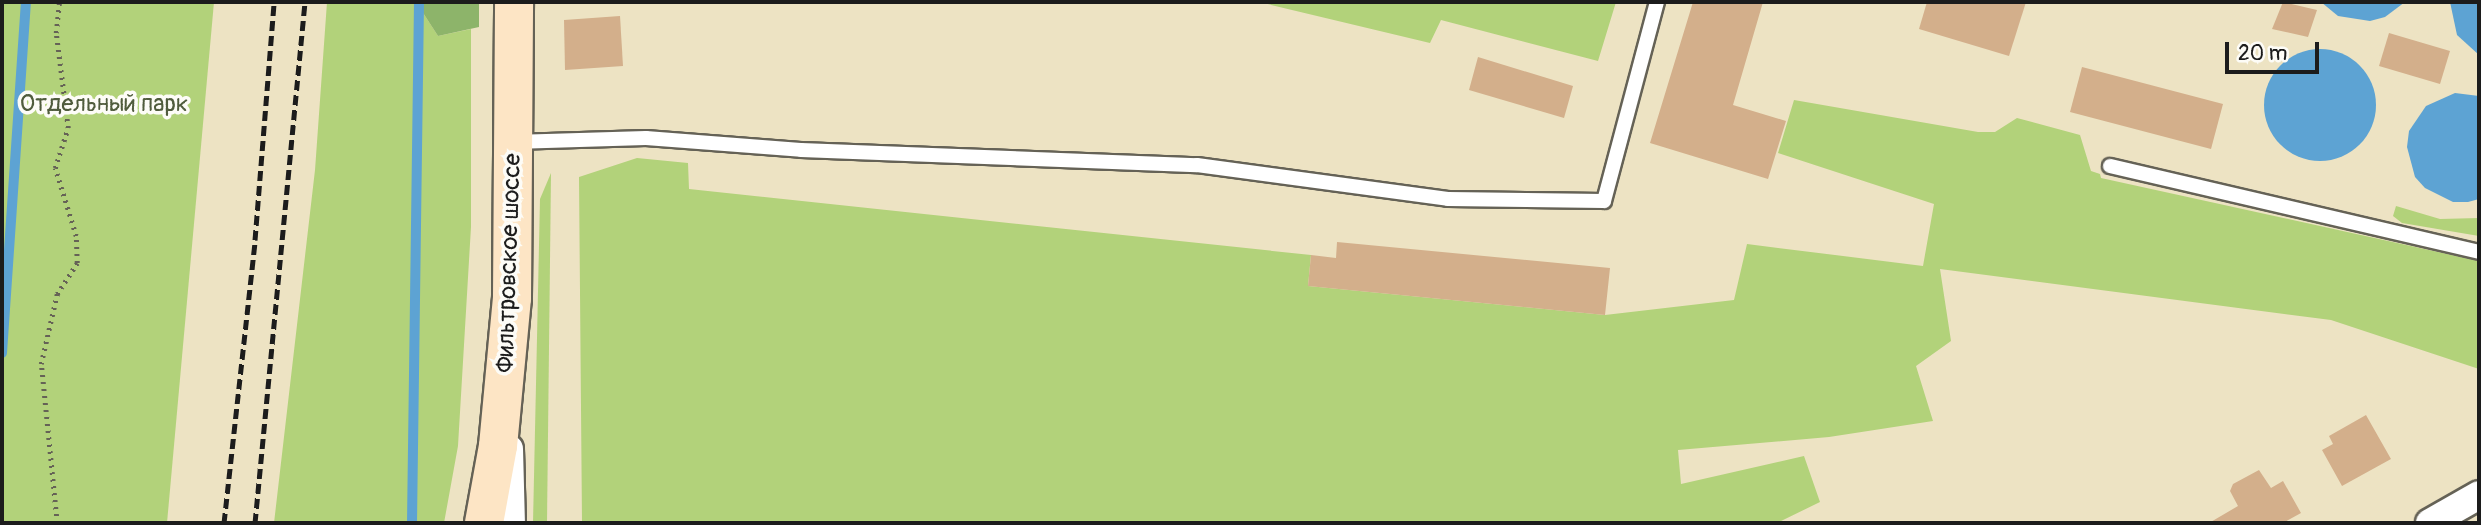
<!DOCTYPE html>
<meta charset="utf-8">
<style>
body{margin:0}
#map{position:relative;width:2481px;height:525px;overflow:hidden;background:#ede3c3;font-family:Pangolin,sans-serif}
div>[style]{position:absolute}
.green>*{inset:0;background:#b2d27a}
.forest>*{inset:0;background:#8db46a}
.water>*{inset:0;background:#5da3d3}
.round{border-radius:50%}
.stream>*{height:10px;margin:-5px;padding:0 5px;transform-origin:5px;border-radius:5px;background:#5da3d3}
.building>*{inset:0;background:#d3af8b}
.path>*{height:4.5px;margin-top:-2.25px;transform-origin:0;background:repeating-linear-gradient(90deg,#656256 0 2px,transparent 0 7px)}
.roads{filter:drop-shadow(2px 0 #656256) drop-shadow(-2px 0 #656256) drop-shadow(0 2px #656256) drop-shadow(0 -2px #656256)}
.service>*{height:14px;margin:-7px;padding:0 7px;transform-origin:7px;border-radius:7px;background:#fff}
.minor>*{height:28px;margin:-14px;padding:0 14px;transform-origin:14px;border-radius:14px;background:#fff}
.secondary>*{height:38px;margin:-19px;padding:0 19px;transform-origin:19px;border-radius:19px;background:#fde5c5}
.rail>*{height:5px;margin-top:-2.5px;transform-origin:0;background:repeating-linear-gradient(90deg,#1c1c1c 0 10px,transparent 0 15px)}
span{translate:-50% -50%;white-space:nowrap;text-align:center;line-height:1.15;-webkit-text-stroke:7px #fdfcf7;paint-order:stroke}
.park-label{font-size:24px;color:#505c3d}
.street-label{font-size:24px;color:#1c1c1c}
.frame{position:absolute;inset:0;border:4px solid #1c1c1c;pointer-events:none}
.scale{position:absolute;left:2225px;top:42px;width:94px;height:32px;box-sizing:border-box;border:4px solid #1c1c1c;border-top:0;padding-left:9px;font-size:21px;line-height:24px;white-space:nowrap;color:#1c1c1c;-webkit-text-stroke:5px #fdfcf7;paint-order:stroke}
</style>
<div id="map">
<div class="green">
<div style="clip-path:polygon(2px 2px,214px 2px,167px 523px,2px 523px)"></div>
<div style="clip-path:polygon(327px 2px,416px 2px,438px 36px,471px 29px,471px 227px,458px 446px,444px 523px,274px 523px,315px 170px)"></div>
<div style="clip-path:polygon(1259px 2px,1616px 2px,1598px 61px,1441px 20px,1430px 43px)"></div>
<div style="clip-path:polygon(1794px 100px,1978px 132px,1995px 132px,2017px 118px,2080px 135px,2091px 171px,2100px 174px,2101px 178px,2479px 261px,2479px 369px,2331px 320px,1940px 269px,1951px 341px,1916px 366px,1933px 421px,1829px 437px,1678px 450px,1681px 484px,1804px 456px,1820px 502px,1777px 523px,582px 523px,579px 177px,637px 158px,688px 163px,689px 189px,1311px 255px,1308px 286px,1605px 315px,1734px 300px,1747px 244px,1923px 266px,1934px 204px,1778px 153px)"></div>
<div style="clip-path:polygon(551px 173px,547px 523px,533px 523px,540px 199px)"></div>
<div style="clip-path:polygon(2396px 206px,2440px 219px,2479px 218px,2479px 236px,2402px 223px,2393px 216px)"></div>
</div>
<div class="forest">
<div style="clip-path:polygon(416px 2px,479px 2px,479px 27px,438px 36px)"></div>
</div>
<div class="water">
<div style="clip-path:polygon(2321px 2px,2405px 2px,2385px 17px,2370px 21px,2338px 16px)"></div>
<div style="clip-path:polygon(2450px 2px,2479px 2px,2479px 55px,2457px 35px)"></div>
<div class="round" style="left:2264px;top:49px;width:112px;height:112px"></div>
<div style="clip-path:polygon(2455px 93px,2479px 96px,2479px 199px,2468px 202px,2453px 202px,2425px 188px,2415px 177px,2407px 147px,2409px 131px,2426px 106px)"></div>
</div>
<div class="stream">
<div style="left:2px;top:353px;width:352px;rotate:-86.1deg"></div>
<div style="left:412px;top:523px;width:521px;rotate:-89.23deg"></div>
</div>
<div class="building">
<div style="clip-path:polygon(1693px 2px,1763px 2px,1733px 105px,1786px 121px,1768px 179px,1650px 143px)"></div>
<div style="clip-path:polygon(1927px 2px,2026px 2px,2009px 56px,1919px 29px)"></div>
<div style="clip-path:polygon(2283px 2px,2317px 10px,2308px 37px,2272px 29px)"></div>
<div style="clip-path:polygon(620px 16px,623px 66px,565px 70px,564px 20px)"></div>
<div style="clip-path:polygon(2389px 33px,2450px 51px,2440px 84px,2379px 66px)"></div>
<div style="clip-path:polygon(1478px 57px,1573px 86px,1564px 118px,1469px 90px)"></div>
<div style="clip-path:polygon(2082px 67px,2223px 104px,2211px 149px,2070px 112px)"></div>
<div style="clip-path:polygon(1337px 242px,1610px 268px,1605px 315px,1308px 286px,1311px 255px,1336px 258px)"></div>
<div style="clip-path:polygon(2366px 415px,2391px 459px,2342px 486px,2322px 450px,2333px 444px,2329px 436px)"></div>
<div style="clip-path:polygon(2259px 470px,2271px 488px,2283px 481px,2301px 513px,2283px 523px,2209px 523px,2238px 506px,2230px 491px,2233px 484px)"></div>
</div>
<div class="path">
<div style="left:57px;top:523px;width:160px;rotate:-95.7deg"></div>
<div style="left:41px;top:364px;width:72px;rotate:-77.1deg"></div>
<div style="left:57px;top:294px;width:37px;rotate:-57deg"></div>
<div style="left:77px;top:263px;width:27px;rotate:-92deg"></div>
<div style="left:76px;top:236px;width:71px;rotate:-107.2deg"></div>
<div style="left:55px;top:168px;width:42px;rotate:-72deg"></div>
<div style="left:68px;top:128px;width:96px;rotate:-97.2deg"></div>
<div style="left:56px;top:33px;width:31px;rotate:-84deg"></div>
</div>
<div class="roads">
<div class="service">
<div style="left:513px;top:142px;width:133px;rotate:-1.7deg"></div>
<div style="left:646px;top:138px;width:155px;rotate:4.4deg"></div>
<div style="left:801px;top:150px;width:396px;rotate:2.2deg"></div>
<div style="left:1197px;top:165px;width:253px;rotate:7.7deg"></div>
<div style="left:1448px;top:199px;width:156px;rotate:0.7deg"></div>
<div style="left:1604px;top:201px;width:206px;rotate:-75.1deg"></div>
<div style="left:2110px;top:166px;width:379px;rotate:13.1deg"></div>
</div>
<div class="minor">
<div style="left:509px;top:449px;width:74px;rotate:88.5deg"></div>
<div style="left:2430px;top:523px;width:56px;rotate:-29.7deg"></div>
</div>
<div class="secondary">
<div style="left:484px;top:523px;width:78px;rotate:-79.7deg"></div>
<div style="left:498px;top:446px;width:149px;rotate:-84.6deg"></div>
<div style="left:512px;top:298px;width:296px;rotate:-89.6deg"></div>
</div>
</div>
<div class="rail">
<div style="left:224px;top:523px;width:285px;rotate:-83.7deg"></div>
<div style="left:255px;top:240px;width:239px;rotate:-85.4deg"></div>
<div style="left:255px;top:523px;width:523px;rotate:-84.52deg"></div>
</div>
<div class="park-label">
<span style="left:104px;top:104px">Отдельный парк</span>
</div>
<div class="street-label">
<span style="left:509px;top:263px;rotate:-88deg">Фильтровское шоссе</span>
</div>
<div class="frame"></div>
<div class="scale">20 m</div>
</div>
